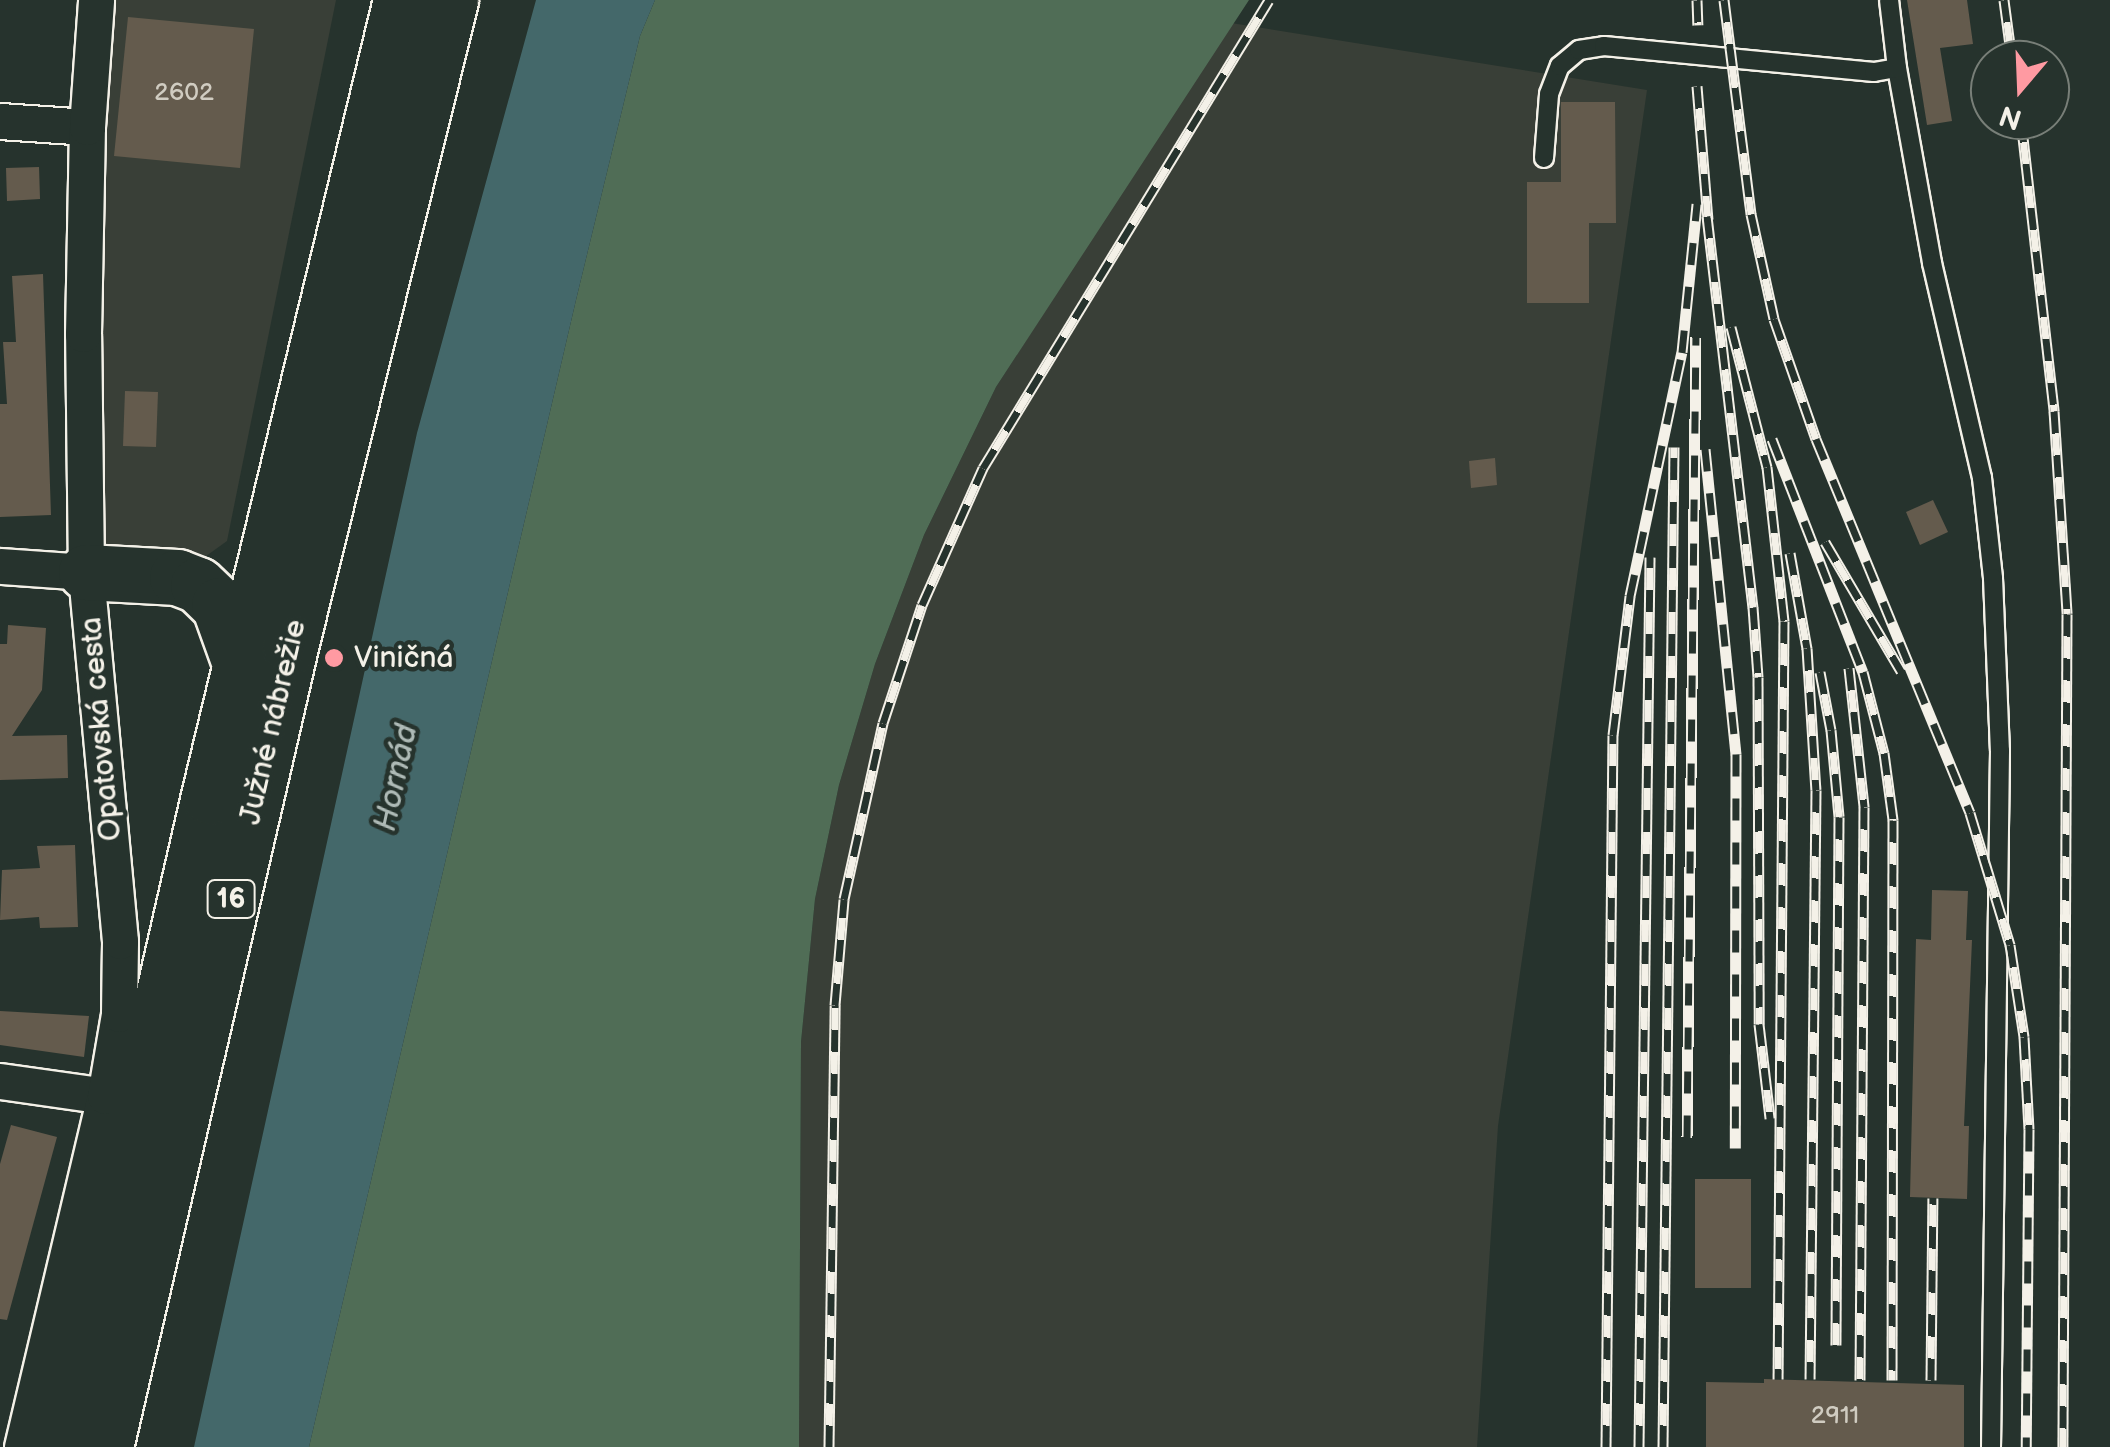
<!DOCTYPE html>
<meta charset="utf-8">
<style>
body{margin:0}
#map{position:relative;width:2110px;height:1447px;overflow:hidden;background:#26332d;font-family:"Balsamiq Sans",sans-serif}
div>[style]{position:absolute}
.built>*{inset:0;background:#393f37}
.green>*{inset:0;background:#506d56}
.water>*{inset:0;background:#44686a}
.building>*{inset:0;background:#645b4d}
.roads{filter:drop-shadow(2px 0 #f4f1e8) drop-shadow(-2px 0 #f4f1e8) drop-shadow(0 2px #f4f1e8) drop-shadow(0 -2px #f4f1e8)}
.service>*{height:18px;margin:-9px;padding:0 9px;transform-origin:9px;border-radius:9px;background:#26332d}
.minor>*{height:35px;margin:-17.5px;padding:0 17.5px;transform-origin:17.5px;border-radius:17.5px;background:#26332d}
.trunk>*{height:55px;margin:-27.5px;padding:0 27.5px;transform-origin:27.5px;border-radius:27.5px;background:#26332d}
.rail>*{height:11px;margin-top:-5.5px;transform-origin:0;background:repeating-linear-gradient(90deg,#26332d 0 22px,#f4f1e8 0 44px);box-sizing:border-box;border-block:2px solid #f4f1e8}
.dots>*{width:28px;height:28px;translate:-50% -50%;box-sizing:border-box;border:5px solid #26332d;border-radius:50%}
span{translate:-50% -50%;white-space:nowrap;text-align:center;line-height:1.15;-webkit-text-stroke:9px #26332d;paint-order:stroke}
.number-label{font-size:25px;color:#d0ccc1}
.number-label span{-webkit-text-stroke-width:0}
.shield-label span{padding:2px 8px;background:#26332d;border:2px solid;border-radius:8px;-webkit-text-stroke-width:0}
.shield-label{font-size:28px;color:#f4f1e8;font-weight:700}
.poi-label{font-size:30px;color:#f4f1e8}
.left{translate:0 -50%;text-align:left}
.street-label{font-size:30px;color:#f4f1e8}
.water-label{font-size:32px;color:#aebab6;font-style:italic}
.north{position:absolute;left:1970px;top:40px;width:100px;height:100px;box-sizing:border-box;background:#26332d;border:2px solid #787f78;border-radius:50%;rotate:199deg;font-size:28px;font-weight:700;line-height:40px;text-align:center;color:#f4f1e8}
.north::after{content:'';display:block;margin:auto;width:35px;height:45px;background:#ff9aa2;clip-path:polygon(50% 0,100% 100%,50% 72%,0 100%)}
</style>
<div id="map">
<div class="built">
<div style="clip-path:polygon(96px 0,336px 0,227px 541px,177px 577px,86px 572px)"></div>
<div style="clip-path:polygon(1231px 23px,1647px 90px,1498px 1126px,1477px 1447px,799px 1447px,801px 1042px,815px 899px,839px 785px,875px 664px,924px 535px,996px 387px)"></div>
</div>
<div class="green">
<div style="clip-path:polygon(655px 0,1249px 0,996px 387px,924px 535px,875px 664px,839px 785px,815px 899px,801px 1042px,799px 1447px,309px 1447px,576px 300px,640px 36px)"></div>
</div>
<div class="water">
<div style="clip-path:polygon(536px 0,655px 0,640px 36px,576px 300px,309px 1447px,194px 1447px,417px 433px)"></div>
</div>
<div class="building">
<div style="clip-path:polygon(1907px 0,1967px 0,1973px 44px,1940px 48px,1952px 121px,1927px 125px)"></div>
<div style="clip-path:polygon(128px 17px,254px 29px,240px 168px,114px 156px)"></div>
<div style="clip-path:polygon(1561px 102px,1615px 102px,1616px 223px,1589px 223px,1589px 303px,1527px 303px,1527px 182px,1561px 182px)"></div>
<div style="clip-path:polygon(39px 167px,40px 199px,7px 201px,6px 168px)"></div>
<div style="clip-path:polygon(43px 274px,51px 515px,0 517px,0 404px,7px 404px,3px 342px,16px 342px,12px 276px)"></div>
<div style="clip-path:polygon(125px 391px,158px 392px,156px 447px,123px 446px)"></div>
<div style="clip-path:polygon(1495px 458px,1497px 485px,1471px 488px,1469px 461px)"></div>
<div style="clip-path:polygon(1933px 500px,1948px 532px,1920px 545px,1906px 512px)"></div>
<div style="clip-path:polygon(8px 625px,46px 628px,42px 690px,12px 736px,67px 735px,68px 778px,0 780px,0 644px,7px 644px)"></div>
<div style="clip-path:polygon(75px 845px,78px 927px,40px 928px,39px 917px,0 920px,2px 870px,40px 868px,37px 846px)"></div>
<div style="clip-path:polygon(1932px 890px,1968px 891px,1966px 940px,1972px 940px,1964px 1126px,1969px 1126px,1967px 1199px,1910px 1197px,1916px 939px,1931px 940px)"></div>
<div style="clip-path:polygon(0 1011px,89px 1016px,84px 1057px,0 1045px)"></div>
<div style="clip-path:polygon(11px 1125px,57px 1137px,7px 1320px,0 1319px,0 1164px)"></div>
<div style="clip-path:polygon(1695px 1179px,1751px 1179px,1751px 1288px,1695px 1288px)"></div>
<div style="clip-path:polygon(1764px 1379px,1964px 1385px,1964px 1447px,1706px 1447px,1706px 1382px,1764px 1383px)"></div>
</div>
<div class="roads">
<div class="service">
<div style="left:1897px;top:68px;width:198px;rotate:79.8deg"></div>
<div style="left:1932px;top:263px;width:221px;rotate:76.9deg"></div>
<div style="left:1982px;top:478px;width:101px;rotate:83.7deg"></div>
<div style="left:1993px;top:578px;width:173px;rotate:87.7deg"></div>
<div style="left:2000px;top:751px;width:696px;rotate:90.74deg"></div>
<div style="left:1544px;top:158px;width:64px;rotate:-85.5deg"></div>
<div style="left:1549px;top:94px;width:30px;rotate:-69deg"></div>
<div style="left:1560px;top:66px;width:25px;rotate:-40deg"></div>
<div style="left:1579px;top:50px;width:25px;rotate:-9deg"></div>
<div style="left:1604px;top:46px;width:271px;rotate:5.5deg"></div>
<div style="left:1874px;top:72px;width:23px;rotate:-10deg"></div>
<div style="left:1897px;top:68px;width:68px;rotate:-96.7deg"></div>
</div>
<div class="minor">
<div style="left:0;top:121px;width:87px;rotate:3.9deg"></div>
<div style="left:0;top:566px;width:86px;rotate:4deg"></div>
<div style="left:0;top:1081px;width:106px;rotate:8.1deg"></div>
<div style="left:22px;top:1447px;width:361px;rotate:-76.7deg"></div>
<div style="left:105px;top:1096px;width:83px;rotate:-80.3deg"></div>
<div style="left:119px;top:1014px;width:73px;rotate:-89.2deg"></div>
<div style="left:120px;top:941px;width:371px;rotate:-95.3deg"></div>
<div style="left:86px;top:572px;width:238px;rotate:-90.7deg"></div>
<div style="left:83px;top:334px;width:207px;rotate:-88.9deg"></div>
<div style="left:87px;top:127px;width:127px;rotate:-85.9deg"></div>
</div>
<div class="trunk">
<div style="left:86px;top:572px;width:91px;rotate:3.1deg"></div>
<div style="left:177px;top:577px;width:22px;rotate:21deg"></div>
<div style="left:198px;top:585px;width:29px;rotate:44deg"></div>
<div style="left:219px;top:605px;width:65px;rotate:70.2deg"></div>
<div style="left:60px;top:1447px;width:668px;rotate:-77.11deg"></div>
<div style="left:209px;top:796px;width:819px;rotate:-76.44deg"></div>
<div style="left:105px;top:1447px;width:822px;rotate:-76.99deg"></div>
<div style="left:290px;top:646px;width:666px;rotate:-76.09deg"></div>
</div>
</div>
<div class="rail">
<div style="left:1697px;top:0;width:25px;rotate:88deg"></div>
<div style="left:1724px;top:0;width:216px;rotate:82.8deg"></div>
<div style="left:1751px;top:214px;width:107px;rotate:77.6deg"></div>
<div style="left:1774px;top:319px;width:127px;rotate:70.7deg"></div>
<div style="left:1816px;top:439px;width:404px;rotate:67.6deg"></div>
<div style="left:1970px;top:813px;width:138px;rotate:73.1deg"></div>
<div style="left:2010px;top:945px;width:93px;rotate:81.3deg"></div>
<div style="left:2024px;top:1037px;width:92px;rotate:86.9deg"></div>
<div style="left:2029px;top:1129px;width:318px;rotate:90.5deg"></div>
<div style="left:2004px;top:0;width:61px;rotate:82.4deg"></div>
<div style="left:1697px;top:86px;width:134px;rotate:85.3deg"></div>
<div style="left:2021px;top:120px;width:293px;rotate:83.5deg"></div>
<div style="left:2054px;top:411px;width:203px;rotate:86.3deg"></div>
<div style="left:2067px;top:614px;width:833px;rotate:90.28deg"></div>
<div style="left:1707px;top:216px;width:394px;rotate:83.3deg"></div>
<div style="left:1753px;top:607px;width:70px;rotate:85.9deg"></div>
<div style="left:1758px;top:677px;width:347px;rotate:89.8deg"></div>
<div style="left:1759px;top:1024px;width:95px;rotate:83.3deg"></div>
<div style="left:1731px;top:327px;width:145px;rotate:75.6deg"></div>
<div style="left:1767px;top:467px;width:155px;rotate:83.7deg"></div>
<div style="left:1784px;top:621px;width:758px;rotate:90.45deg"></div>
<div style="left:1772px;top:439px;width:250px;rotate:68.7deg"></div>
<div style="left:1863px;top:672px;width:84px;rotate:75.5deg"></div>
<div style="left:1884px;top:753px;width:68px;rotate:82.3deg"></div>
<div style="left:1893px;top:820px;width:560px;rotate:90.1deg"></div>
<div style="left:1705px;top:449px;width:307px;rotate:84.2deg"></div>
<div style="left:1736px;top:754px;width:394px;rotate:90.1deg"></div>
<div style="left:1825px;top:542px;width:150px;rotate:59.5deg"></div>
<div style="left:1790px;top:553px;width:97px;rotate:79.9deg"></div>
<div style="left:1807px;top:648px;width:142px;rotate:86.4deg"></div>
<div style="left:1816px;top:790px;width:589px;rotate:90.58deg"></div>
<div style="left:1849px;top:668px;width:140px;rotate:83.8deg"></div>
<div style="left:1864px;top:807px;width:573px;rotate:90.4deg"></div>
<div style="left:1820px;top:672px;width:59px;rotate:79.3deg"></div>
<div style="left:1831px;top:730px;width:87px;rotate:84.7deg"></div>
<div style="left:1839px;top:817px;width:528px;rotate:90.33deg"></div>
<div style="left:1687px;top:1137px;width:800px;rotate:-89.36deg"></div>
<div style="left:1931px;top:1380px;width:182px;rotate:-89.4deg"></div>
<div style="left:829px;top:1447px;width:442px;rotate:-89.2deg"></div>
<div style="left:835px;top:1005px;width:106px;rotate:-85.1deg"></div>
<div style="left:844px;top:899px;width:180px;rotate:-77.5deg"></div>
<div style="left:883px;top:723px;width:124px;rotate:-71.7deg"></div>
<div style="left:922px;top:605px;width:150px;rotate:-66deg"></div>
<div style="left:983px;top:468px;width:548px;rotate:-58.57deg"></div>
<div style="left:1606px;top:1447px;width:712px;rotate:-89.44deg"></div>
<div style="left:1613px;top:735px;width:140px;rotate:-83deg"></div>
<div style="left:1630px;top:596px;width:249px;rotate:-78deg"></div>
<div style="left:1682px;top:352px;width:149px;rotate:-84.2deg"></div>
<div style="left:1639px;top:1447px;width:890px;rotate:-89.29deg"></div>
<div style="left:1663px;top:1447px;width:1000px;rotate:-89.37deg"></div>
</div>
<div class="dots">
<div style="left:334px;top:658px;background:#ff9aa2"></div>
</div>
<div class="number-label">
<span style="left:184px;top:93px">2602</span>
<span style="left:1835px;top:1416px">2911</span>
</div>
<div class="shield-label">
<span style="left:231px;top:899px">16</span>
</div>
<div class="poi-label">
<span class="left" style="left:354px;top:658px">Viničná</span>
</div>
<div class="street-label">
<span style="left:273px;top:722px;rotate:-77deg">Južné nábrežie</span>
<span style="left:101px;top:729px;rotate:-95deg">Opatovská cesta</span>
</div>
<div class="water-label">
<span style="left:397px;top:778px;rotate:-78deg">Hornád</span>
</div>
<div class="north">N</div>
</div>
